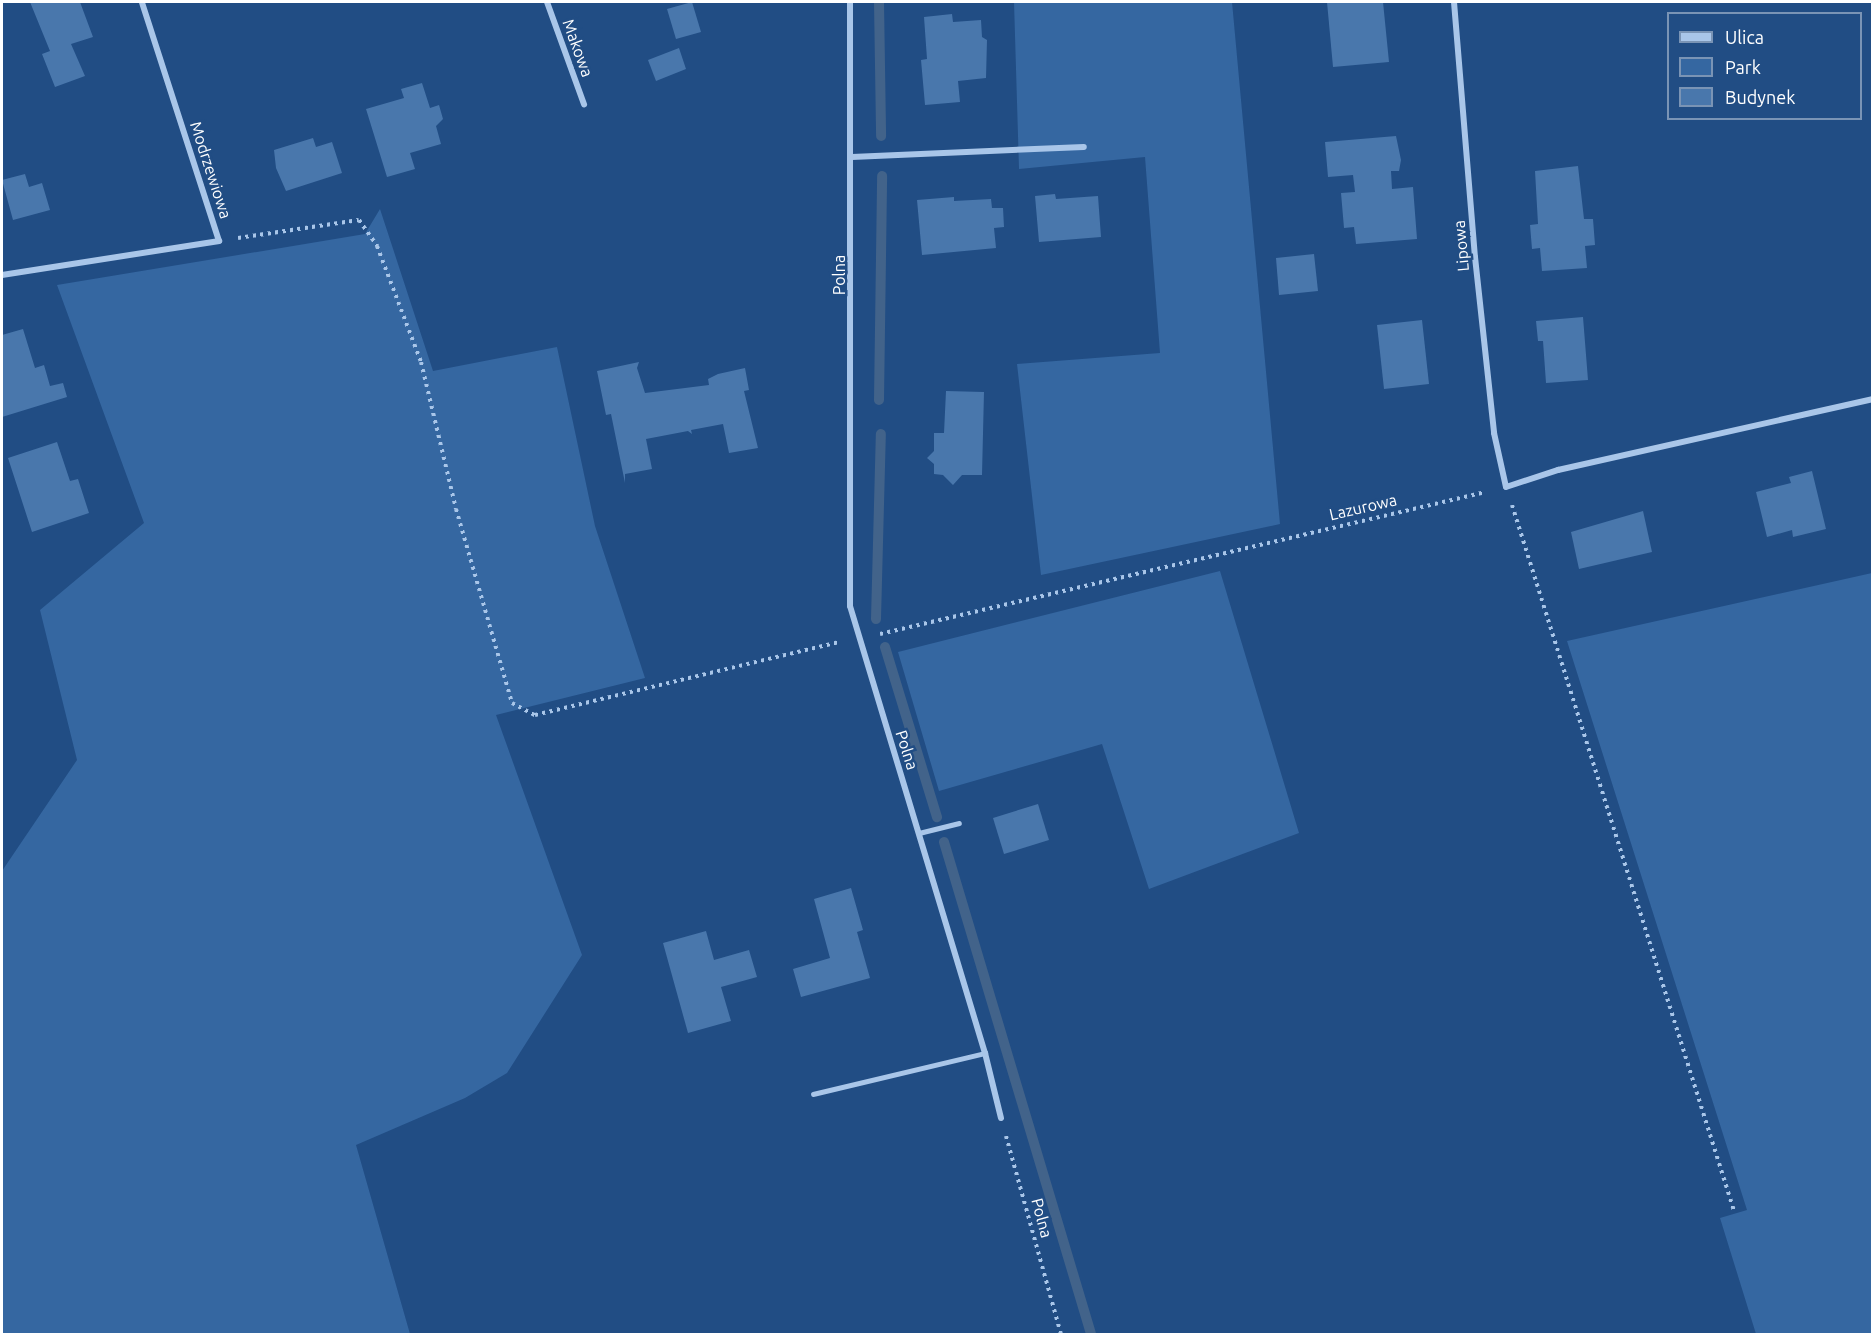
<!DOCTYPE html>
<style>
body{margin:0}
#map{position:relative;width:1874px;height:1336px;overflow:hidden;background:#214d84;font-family:Ubuntu,sans-serif}
div>[style]{position:absolute}
.green>*{inset:0;background:#3567a1}
.stream>*{height:10px;margin:-5px;padding:0 5px;transform-origin:5px;border-radius:5px;background:#42638a}
.building>*{inset:0;background:#4977ac}
.path>*{height:4px;margin-top:-2px;transform-origin:0;background:repeating-linear-gradient(90deg,#a9c6e9 0 3px,transparent 0 7.5px)}
.lane>*{height:4.5px;margin:-2.25px;padding:0 2.25px;transform-origin:2.25px;border-radius:2.25px;background:#a9c6e9}
.street>*{height:6px;margin:-3px;padding:0 3px;transform-origin:3px;border-radius:3px;background:#a9c6e9}
span{translate:-50% -50%;white-space:nowrap;text-align:center;line-height:1.15;-webkit-text-stroke:5px #214d84;paint-order:stroke}
.street-label{font-size:16px;color:#fff}
.frame{position:absolute;inset:0;border:3px solid #fff;pointer-events:none}
.legend{position:absolute;left:1667px;top:12px;width:195px;height:108px;box-sizing:border-box;background:#214d84;border:2px solid #7a94b5;margin:0;padding:8px 10px;list-style:none;font-size:18px;color:#fff}
.legend li{display:flex;align-items:center;gap:12px;height:30px}
.legend b{width:30px;border:2px solid #7a94b5}
</style>
<div id="map">
<div class="green">
<div style="clip-path:polygon(1014px 2px,1232px 2px,1280px 524px,1041px 575px,1017px 364px,1160px 353px,1145px 157px,1019px 169px)"></div>
<div style="clip-path:polygon(380px 209px,433px 371px,557px 347px,595px 526px,645px 678px,496px 715px,582px 955px,507px 1073px,465px 1098px,356px 1145px,410px 1334px,2px 1334px,2px 871px,77px 760px,40px 610px,144px 523px,57px 285px,365px 234px)"></div>
<div style="clip-path:polygon(1220px 571px,1299px 833px,1149px 889px,1102px 744px,939px 791px,898px 652px)"></div>
<div style="clip-path:polygon(1872px 573px,1872px 1334px,1756px 1334px,1720px 1218px,1747px 1210px,1567px 641px)"></div>
</div>
<div class="stream">
<div style="left:879px;top:2px;width:134px;rotate:89.1deg"></div>
<div style="left:879px;top:400px;width:224px;rotate:-89.2deg"></div>
<div style="left:876px;top:619px;width:185px;rotate:-88.5deg"></div>
<div style="left:885px;top:647px;width:178px;rotate:73deg"></div>
<div style="left:944px;top:842px;width:513px;rotate:73.36deg"></div>
</div>
<div class="building">
<div style="clip-path:polygon(30px 2px,80px 2px,93px 37px,71px 44px,85px 76px,55px 87px,42px 54px,50px 51px)"></div>
<div style="clip-path:polygon(692px 2px,701px 32px,676px 39px,667px 9px)"></div>
<div style="clip-path:polygon(1327px 2px,1383px 2px,1389px 62px,1333px 67px)"></div>
<div style="clip-path:polygon(952px 14px,953px 22px,981px 20px,982px 37px,987px 40px,986px 78px,958px 81px,960px 102px,925px 105px,921px 60px,927px 59px,924px 17px)"></div>
<div style="clip-path:polygon(679px 48px,686px 69px,656px 81px,648px 60px)"></div>
<div style="clip-path:polygon(422px 83px,430px 108px,439px 105px,443px 119px,436px 126px,441px 144px,410px 153px,415px 169px,387px 177px,366px 109px,404px 98px,401px 89px)"></div>
<div style="clip-path:polygon(1396px 136px,1401px 160px,1399px 171px,1391px 171px,1392px 189px,1413px 187px,1417px 239px,1356px 244px,1354px 227px,1344px 228px,1341px 193px,1355px 192px,1353px 175px,1328px 177px,1325px 142px)"></div>
<div style="clip-path:polygon(313px 138px,316px 147px,332px 142px,342px 173px,286px 191px,276px 168px,274px 150px)"></div>
<div style="clip-path:polygon(1578px 166px,1584px 219px,1593px 219px,1595px 245px,1585px 246px,1587px 268px,1542px 271px,1540px 248px,1532px 249px,1530px 225px,1538px 224px,1535px 171px)"></div>
<div style="clip-path:polygon(25px 174px,29px 187px,42px 183px,50px 210px,13px 220px,2px 180px)"></div>
<div style="clip-path:polygon(1055px 194px,1056px 199px,1098px 196px,1101px 237px,1039px 242px,1035px 196px)"></div>
<div style="clip-path:polygon(954px 197px,954px 201px,991px 199px,992px 208px,1003px 208px,1004px 227px,994px 228px,996px 248px,922px 255px,917px 200px)"></div>
<div style="clip-path:polygon(1314px 254px,1318px 291px,1279px 295px,1276px 258px)"></div>
<div style="clip-path:polygon(1583px 317px,1588px 380px,1546px 383px,1543px 341px,1538px 341px,1536px 321px)"></div>
<div style="clip-path:polygon(1422px 320px,1429px 384px,1384px 389px,1377px 325px)"></div>
<div style="clip-path:polygon(23px 329px,35px 368px,44px 365px,50px 386px,63px 383px,67px 397px,2px 417px,2px 335px)"></div>
<div style="clip-path:polygon(639px 362px,637px 368px,645px 393px,709px 385px,708px 379px,718px 374px,745px 368px,749px 390px,744px 391px,758px 448px,729px 453px,723px 424px,691px 430px,692px 434px,688px 431px,646px 439px,652px 469px,625px 474px,625px 483px,611px 414px,606px 415px,597px 371px)"></div>
<div style="clip-path:polygon(946px 391px,984px 392px,982px 475px,962px 475px,953px 485px,943px 475px,934px 474px,934px 464px,927px 458px,934px 451px,934px 433px,944px 433px)"></div>
<div style="clip-path:polygon(57px 442px,70px 481px,78px 479px,89px 513px,32px 532px,8px 458px)"></div>
<div style="clip-path:polygon(1812px 471px,1826px 529px,1793px 537px,1792px 530px,1767px 537px,1756px 492px,1791px 483px,1789px 477px)"></div>
<div style="clip-path:polygon(1643px 511px,1652px 552px,1579px 569px,1571px 532px)"></div>
<div style="clip-path:polygon(1038px 804px,1049px 840px,1004px 854px,993px 818px)"></div>
<div style="clip-path:polygon(851px 888px,863px 930px,857px 932px,870px 978px,801px 997px,793px 969px,830px 958px,814px 899px)"></div>
<div style="clip-path:polygon(706px 931px,714px 960px,749px 950px,757px 977px,721px 987px,731px 1021px,688px 1033px,663px 943px)"></div>
</div>
<div class="path">
<div style="left:238px;top:238px;width:122px;rotate:-8.5deg"></div>
<div style="left:359px;top:220px;width:32px;rotate:55deg"></div>
<div style="left:377px;top:246px;width:124px;rotate:69.2deg"></div>
<div style="left:421px;top:362px;width:151px;rotate:76.6deg"></div>
<div style="left:456px;top:509px;width:202px;rotate:73.9deg"></div>
<div style="left:512px;top:703px;width:26px;rotate:28deg"></div>
<div style="left:535px;top:715px;width:314px;rotate:-13.5deg"></div>
<div style="left:1512px;top:505px;width:740px;rotate:72.54deg"></div>
<div style="left:880px;top:634px;width:622px;rotate:-13.19deg"></div>
<div style="left:1006px;top:1136px;width:205px;rotate:74.5deg"></div>
</div>
<div class="lane">
<div style="left:919px;top:833px;width:41px;rotate:-14deg"></div>
<div style="left:813px;top:1094px;width:177px;rotate:-13.4deg"></div>
</div>
<div class="street">
<div style="left:547px;top:2px;width:109px;rotate:70.1deg"></div>
<div style="left:850px;top:2px;width:604px;rotate:90deg"></div>
<div style="left:850px;top:606px;width:467px;rotate:73.2deg"></div>
<div style="left:985px;top:1053px;width:67px;rotate:76.2deg"></div>
<div style="left:1454px;top:2px;width:256px;rotate:85.3deg"></div>
<div style="left:1475px;top:257px;width:177px;rotate:83.8deg"></div>
<div style="left:1494px;top:433px;width:55px;rotate:77.5deg"></div>
<div style="left:1506px;top:487px;width:55px;rotate:-18.1deg"></div>
<div style="left:1558px;top:470px;width:322px;rotate:-12.7deg"></div>
<div style="left:852px;top:157px;width:232px;rotate:-2.5deg"></div>
<div style="left:2px;top:275px;width:220px;rotate:-8.9deg"></div>
<div style="left:219px;top:241px;width:251px;rotate:-107.9deg"></div>
</div>
<div class="street-label">
<span style="left:578px;top:48px;rotate:70deg">Makowa</span>
<span style="left:211px;top:170px;rotate:72deg">Modrzewiowa</span>
<span style="left:1461px;top:246px;rotate:-95deg">Lipowa</span>
<span style="left:839px;top:275px;rotate:-90deg">Polna</span>
<span style="left:1363px;top:507px;rotate:-13deg">Lazurowa</span>
<span style="left:907px;top:750px;rotate:72deg">Polna</span>
<span style="left:1042px;top:1218px;rotate:75deg">Polna</span>
</div>
<div class="frame"></div>
<ul class="legend">
<li><b style="height:8px;background:#a9c6e9"></b>Ulica</li>
<li><b style="height:16px;background:#3567a1"></b>Park</li>
<li><b style="height:16px;background:#4977ac"></b>Budynek</li>
</ul>
</div>
